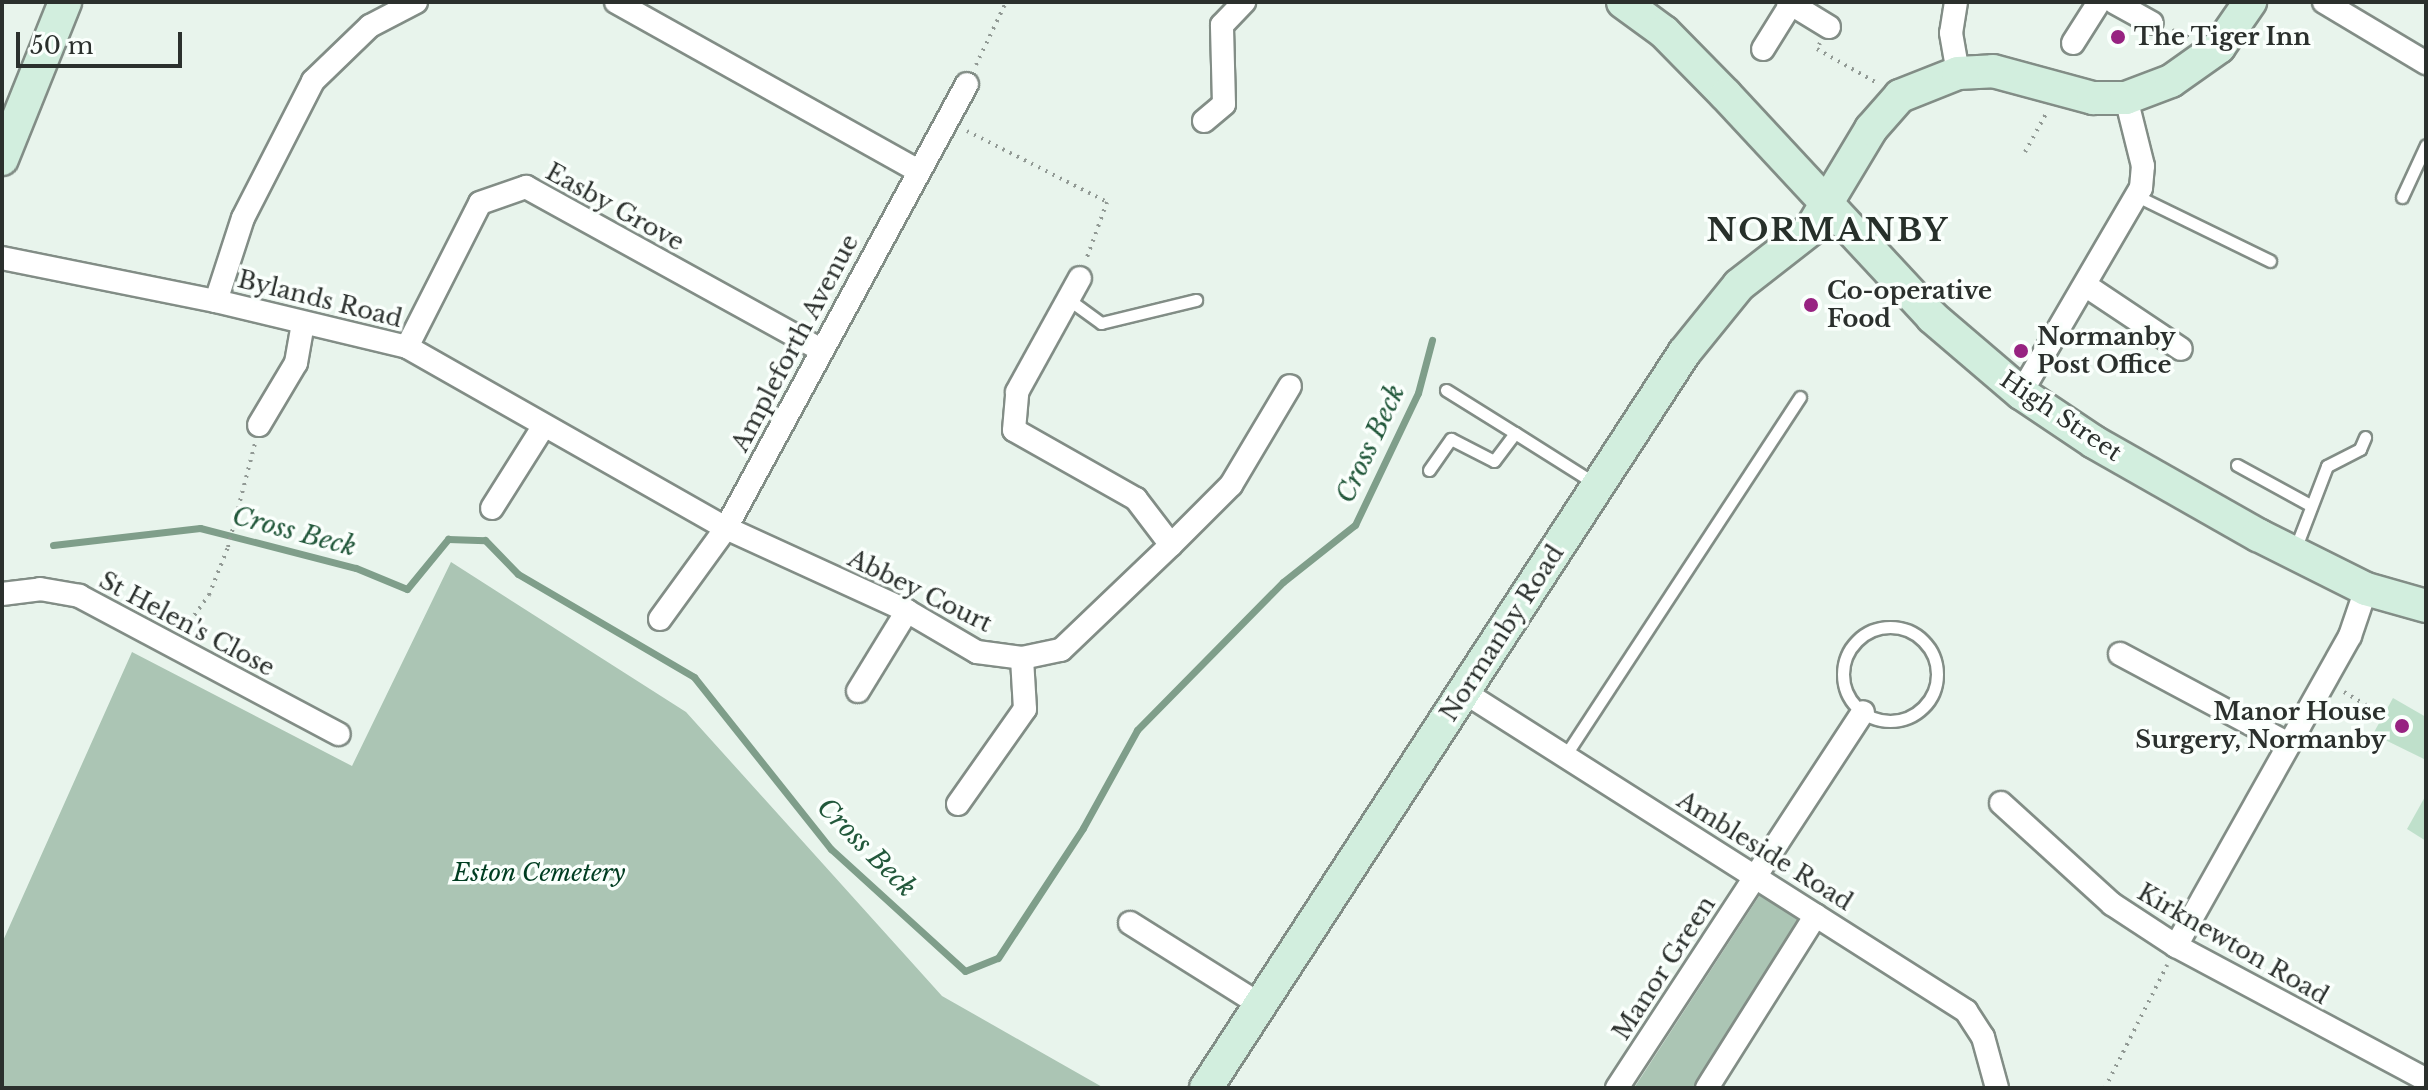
<!DOCTYPE html>
<style>
body{margin:0}
#map{position:relative;width:2428px;height:1090px;overflow:hidden;background:#e8f4ec;font-family:"Libre Baskerville",serif}
div>[style]{position:absolute}
.green>*{inset:0;background:#abc5b4}
.stream>*{height:7px;margin:-3.5px;padding:0 3.5px;transform-origin:3.5px;border-radius:3.5px;background:#7f9e8a}
.building>*{inset:0;background:#bfe0cb}
.path>*{height:4px;margin-top:-2px;transform-origin:0;background:repeating-linear-gradient(90deg,#919994 0 2px,transparent 0 8px)}
.roads{filter:drop-shadow(2px 0 #828d86) drop-shadow(-2px 0 #828d86) drop-shadow(0 2px #828d86) drop-shadow(0 -2px #828d86)}
.lane>*{height:11px;margin:-5.5px;padding:0 5.5px;transform-origin:5.5px;border-radius:5.5px;background:#fff}
.lane>.ring{margin:-5.5px;padding:0;box-sizing:content-box;background:none;border:11px solid #fff;border-radius:50%}
.street>*{height:22px;margin:-11px;padding:0 11px;transform-origin:11px;border-radius:11px;background:#fff}
.secondary>*{height:32px;margin:-16px;padding:0 16px;transform-origin:16px;border-radius:16px;background:#d2eede}
.dots>*{width:22px;height:22px;translate:-50% -50%;box-sizing:border-box;border:4px solid #fafffc;border-radius:50%}
span{translate:-50% -50%;white-space:nowrap;text-align:center;line-height:1.15;-webkit-text-stroke:7px #fafffc;paint-order:stroke}
.poi-label{font-size:24px;color:#2b302d;font-weight:700}
.left{translate:0 -50%;text-align:left}
.right{translate:-100% -50%;text-align:right}
.street-label{font-size:24px;color:#2b302d}
.park-label{font-size:24px;color:#003d21;font-style:italic}
.water-label{font-size:26px;color:#22583b;font-style:italic}
.district-label{font-size:32px;color:#27302a;font-weight:700;letter-spacing:2px}
.frame{position:absolute;inset:0;border:4px solid #2b302d;pointer-events:none}
.scale{position:absolute;left:16px;top:32px;width:166px;height:36px;box-sizing:border-box;border:4px solid #2b302d;border-top:0;padding-left:10px;font-size:24px;line-height:28px;white-space:nowrap;color:#2b302d;-webkit-text-stroke:6px #fafffc;paint-order:stroke}
</style>
<div id="map">
<div class="green">
<div style="clip-path:polygon(451px 562px,686px 712px,942px 996px,1104px 1088px,2px 1088px,2px 943px,132px 652px,352px 766px)"></div>
<div style="clip-path:polygon(1763px 890px,1808px 913px,1698px 1088px,1634px 1088px)"></div>
</div>
<div class="stream">
<div style="left:53px;top:545px;width:148px;rotate:-6.6deg"></div>
<div style="left:200px;top:528px;width:161px;rotate:14.4deg"></div>
<div style="left:356px;top:568px;width:55px;rotate:22.4deg"></div>
<div style="left:407px;top:589px;width:65px;rotate:-50.6deg"></div>
<div style="left:448px;top:539px;width:37px;rotate:2deg"></div>
<div style="left:485px;top:540px;width:47px;rotate:45.9deg"></div>
<div style="left:518px;top:574px;width:204px;rotate:30.3deg"></div>
<div style="left:694px;top:677px;width:220px;rotate:51.5deg"></div>
<div style="left:831px;top:849px;width:181px;rotate:42.3deg"></div>
<div style="left:965px;top:971px;width:35px;rotate:-22deg"></div>
<div style="left:998px;top:958px;width:155px;rotate:-56.8deg"></div>
<div style="left:1083px;top:828px;width:112px;rotate:-61.1deg"></div>
<div style="left:1137px;top:730px;width:208px;rotate:-45.4deg"></div>
<div style="left:1283px;top:582px;width:92px;rotate:-38.4deg"></div>
<div style="left:1355px;top:525px;width:146px;rotate:-64.5deg"></div>
<div style="left:1418px;top:393px;width:55px;rotate:-75.2deg"></div>
</div>
<div class="building">
<div style="clip-path:polygon(2393px 698px,2426px 717px,2426px 760px,2373px 734px)"></div>
<div style="clip-path:polygon(2426px 795px,2426px 841px,2407px 829px)"></div>
</div>
<div class="path">
<div style="left:2172px;top:30px;width:19px;rotate:21deg"></div>
<div style="left:1820px;top:43px;width:7px;rotate:117deg"></div>
<div style="left:1817px;top:49px;width:69px;rotate:29.5deg"></div>
<div style="left:976px;top:65px;width:70px;rotate:-64.5deg"></div>
<div style="left:967px;top:131px;width:157px;rotate:26.9deg"></div>
<div style="left:1107px;top:202px;width:62px;rotate:109.9deg"></div>
<div style="left:2025px;top:152px;width:46px;rotate:-61.2deg"></div>
<div style="left:185px;top:628px;width:41px;rotate:-54deg"></div>
<div style="left:209px;top:595px;width:52px;rotate:-68.4deg"></div>
<div style="left:228px;top:547px;width:107px;rotate:-75.4deg"></div>
<div style="left:2344px;top:692px;width:45px;rotate:30.5deg"></div>
<div style="left:2105px;top:1088px;width:138px;rotate:-63.2deg"></div>
</div>
<div class="roads">
<div class="lane">
<div style="left:2137px;top:196px;width:148px;rotate:26deg"></div>
<div style="left:2402px;top:197px;width:57px;rotate:-65.2deg"></div>
<div style="left:1068px;top:299px;width:41px;rotate:36deg"></div>
<div style="left:1101px;top:323px;width:98px;rotate:-13.6deg"></div>
<div style="left:1446px;top:390px;width:81px;rotate:31.9deg"></div>
<div style="left:2237px;top:465px;width:83px;rotate:28.7deg"></div>
<div style="left:1429px;top:470px;width:38px;rotate:-55deg"></div>
<div style="left:1451px;top:439px;width:48px;rotate:27.1deg"></div>
<div style="left:1494px;top:461px;width:35px;rotate:-53deg"></div>
<div style="left:1515px;top:433px;width:93px;rotate:32.3deg"></div>
<div style="left:2294px;top:552px;width:92px;rotate:-69deg"></div>
<div style="left:2327px;top:466px;width:37px;rotate:-27deg"></div>
<div style="left:2360px;top:449px;width:13px;rotate:-67deg"></div>
<div class="ring" style="left:1843px;top:627px;width:83px;height:83px"></div>
<div style="left:1565px;top:756px;width:429px;rotate:-56.8deg"></div>
</div>
<div class="street">
<div style="left:616px;top:2px;width:345px;rotate:29.2deg"></div>
<div style="left:1788px;top:2px;width:48px;rotate:31.4deg"></div>
<div style="left:1956px;top:2px;width:31px;rotate:99deg"></div>
<div style="left:1951px;top:33px;width:41px;rotate:80.1deg"></div>
<div style="left:2114px;top:2px;width:43px;rotate:28.9deg"></div>
<div style="left:2324px;top:2px;width:119px;rotate:30.9deg"></div>
<div style="left:2073px;top:43px;width:49px;rotate:-57.6deg"></div>
<div style="left:1763px;top:49px;width:53px;rotate:-58.1deg"></div>
<div style="left:1204px;top:121px;width:26px;rotate:-40deg"></div>
<div style="left:1224px;top:104px;width:79px;rotate:-91.5deg"></div>
<div style="left:1222px;top:25px;width:32px;rotate:-46deg"></div>
<div style="left:2px;top:258px;width:218px;rotate:11.4deg"></div>
<div style="left:216px;top:301px;width:196px;rotate:13.5deg"></div>
<div style="left:407px;top:347px;width:367px;rotate:29.6deg"></div>
<div style="left:726px;top:528px;width:199px;rotate:24.6deg"></div>
<div style="left:907px;top:611px;width:81px;rotate:30.4deg"></div>
<div style="left:977px;top:652px;width:45px;rotate:7.6deg"></div>
<div style="left:1022px;top:658px;width:40px;rotate:-12deg"></div>
<div style="left:1061px;top:650px;width:152px;rotate:-43.7deg"></div>
<div style="left:1171px;top:545px;width:58px;rotate:-127.3deg"></div>
<div style="left:1136px;top:499px;width:140px;rotate:-150.5deg"></div>
<div style="left:1014px;top:430px;width:38px;rotate:-85deg"></div>
<div style="left:1017px;top:392px;width:130px;rotate:-61.1deg"></div>
<div style="left:2085px;top:285px;width:115px;rotate:33.7deg"></div>
<div style="left:216px;top:301px;width:87px;rotate:-72deg"></div>
<div style="left:243px;top:218px;width:154px;rotate:-62.9deg"></div>
<div style="left:313px;top:81px;width:79px;rotate:-44deg"></div>
<div style="left:370px;top:26px;width:52px;rotate:-27.6deg"></div>
<div style="left:407px;top:347px;width:161px;rotate:-63.1deg"></div>
<div style="left:480px;top:203px;width:49px;rotate:-19.2deg"></div>
<div style="left:526px;top:187px;width:337px;rotate:28.9deg"></div>
<div style="left:2021px;top:393px;width:238px;rotate:-59.7deg"></div>
<div style="left:2141px;top:188px;width:22px;rotate:-85deg"></div>
<div style="left:2143px;top:166px;width:70px;rotate:-104deg"></div>
<div style="left:259px;top:425px;width:72px;rotate:-59.2deg"></div>
<div style="left:296px;top:363px;width:39px;rotate:-80deg"></div>
<div style="left:492px;top:508px;width:96px;rotate:-57.8deg"></div>
<div style="left:1171px;top:545px;width:85px;rotate:-45deg"></div>
<div style="left:1231px;top:485px;width:115px;rotate:-59.2deg"></div>
<div style="left:2px;top:594px;width:38px;rotate:-7deg"></div>
<div style="left:40px;top:589px;width:40px;rotate:10deg"></div>
<div style="left:79px;top:596px;width:294px;rotate:28deg"></div>
<div style="left:660px;top:619px;width:112px;rotate:-54deg"></div>
<div style="left:726px;top:528px;width:505px;rotate:-61.51deg"></div>
<div style="left:2120px;top:654px;width:189px;rotate:28.1deg"></div>
<div style="left:858px;top:691px;width:94px;rotate:-58.5deg"></div>
<div style="left:1464px;top:692px;width:595px;rotate:32.43deg"></div>
<div style="left:1966px;top:1011px;width:31px;rotate:57deg"></div>
<div style="left:1983px;top:1037px;width:53px;rotate:74.6deg"></div>
<div style="left:2001px;top:803px;width:150px;rotate:42.3deg"></div>
<div style="left:2112px;top:904px;width:77px;rotate:33.3deg"></div>
<div style="left:2176px;top:946px;width:276px;rotate:28.1deg"></div>
<div style="left:958px;top:804px;width:116px;rotate:-54.8deg"></div>
<div style="left:1025px;top:709px;width:51px;rotate:-93.4deg"></div>
<div style="left:1130px;top:923px;width:152px;rotate:32.1deg"></div>
<div style="left:2176px;top:946px;width:355px;rotate:-60.7deg"></div>
<div style="left:2350px;top:636px;width:50px;rotate:-71.2deg"></div>
<div style="left:1617px;top:1088px;width:449px;rotate:-56.8deg"></div>
<div style="left:1707px;top:1088px;width:204px;rotate:-57.8deg"></div>
</div>
<div class="secondary">
<div style="left:1623px;top:2px;width:51px;rotate:36.2deg"></div>
<div style="left:1664px;top:32px;width:88px;rotate:45.5deg"></div>
<div style="left:1726px;top:95px;width:303px;rotate:47.1deg"></div>
<div style="left:1932px;top:317px;width:117px;rotate:40.5deg"></div>
<div style="left:2021px;top:393px;width:88px;rotate:33.9deg"></div>
<div style="left:2094px;top:442px;width:189px;rotate:29.6deg"></div>
<div style="left:2258px;top:535px;width:121px;rotate:26.6deg"></div>
<div style="left:2366px;top:589px;width:62px;rotate:15.8deg"></div>
<div style="left:2px;top:159px;width:169px;rotate:-68.1deg"></div>
<div style="left:1206px;top:1088px;width:877px;rotate:-56.96deg"></div>
<div style="left:1684px;top:353px;width:87px;rotate:-51deg"></div>
<div style="left:1739px;top:285px;width:91px;rotate:-37.9deg"></div>
<div style="left:1811px;top:229px;width:117px;rotate:-59deg"></div>
<div style="left:1871px;top:129px;width:44px;rotate:-48.7deg"></div>
<div style="left:1900px;top:96px;width:62px;rotate:-21.6deg"></div>
<div style="left:1958px;top:73px;width:35px;rotate:-3deg"></div>
<div style="left:1993px;top:71px;width:104px;rotate:15.1deg"></div>
<div style="left:2093px;top:98px;width:33px"></div>
<div style="left:2126px;top:98px;width:48px;rotate:-20.7deg"></div>
<div style="left:2171px;top:81px;width:59px;rotate:-35.3deg"></div>
<div style="left:2219px;top:47px;width:55px;rotate:-55.4deg"></div>
</div>
</div>
<div class="dots">
<div style="left:2118px;top:37px;background:#972381"></div>
<div style="left:1811px;top:305px;background:#972381"></div>
<div style="left:2021px;top:351px;background:#972381"></div>
<div style="left:2402px;top:726px;background:#972381"></div>
</div>
<div class="poi-label">
<span class="left" style="left:2134px;top:37px">The Tiger Inn</span>
<span class="left" style="left:1827px;top:305px">Co-operative<br>Food</span>
<span class="left" style="left:2037px;top:351px">Normanby<br>Post Office</span>
<span class="right" style="left:2386px;top:726px">Manor House<br>Surgery, Normanby</span>
</div>
<div class="street-label">
<span style="left:615px;top:207px;rotate:29deg">Easby Grove</span>
<span style="left:320px;top:299px;rotate:14deg">Bylands Road</span>
<span style="left:795px;top:343px;rotate:-62deg">Ampleforth Avenue</span>
<span style="left:2061px;top:416px;rotate:34deg">High Street</span>
<span style="left:920px;top:591px;rotate:26deg">Abbey Court</span>
<span style="left:187px;top:624px;rotate:28deg">St Helen's Close</span>
<span style="left:1502px;top:633px;rotate:-57deg">Normanby Road</span>
<span style="left:1765px;top:851px;rotate:32deg">Ambleside Road</span>
<span style="left:2233px;top:944px;rotate:30deg">Kirknewton Road</span>
<span style="left:1664px;top:968px;rotate:-57deg">Manor Green</span>
</div>
<div class="park-label">
<span style="left:539px;top:873px">Eston Cemetery</span>
</div>
<div class="water-label">
<span style="left:1371px;top:444px;rotate:-65deg">Cross Beck</span>
<span style="left:294px;top:532px;rotate:15deg">Cross Beck</span>
<span style="left:866px;top:848px;rotate:45deg">Cross Beck</span>
</div>
<div class="district-label">
<span style="left:1828px;top:230px">NORMANBY</span>
</div>
<div class="frame"></div>
<div class="scale">50 m</div>
</div>
